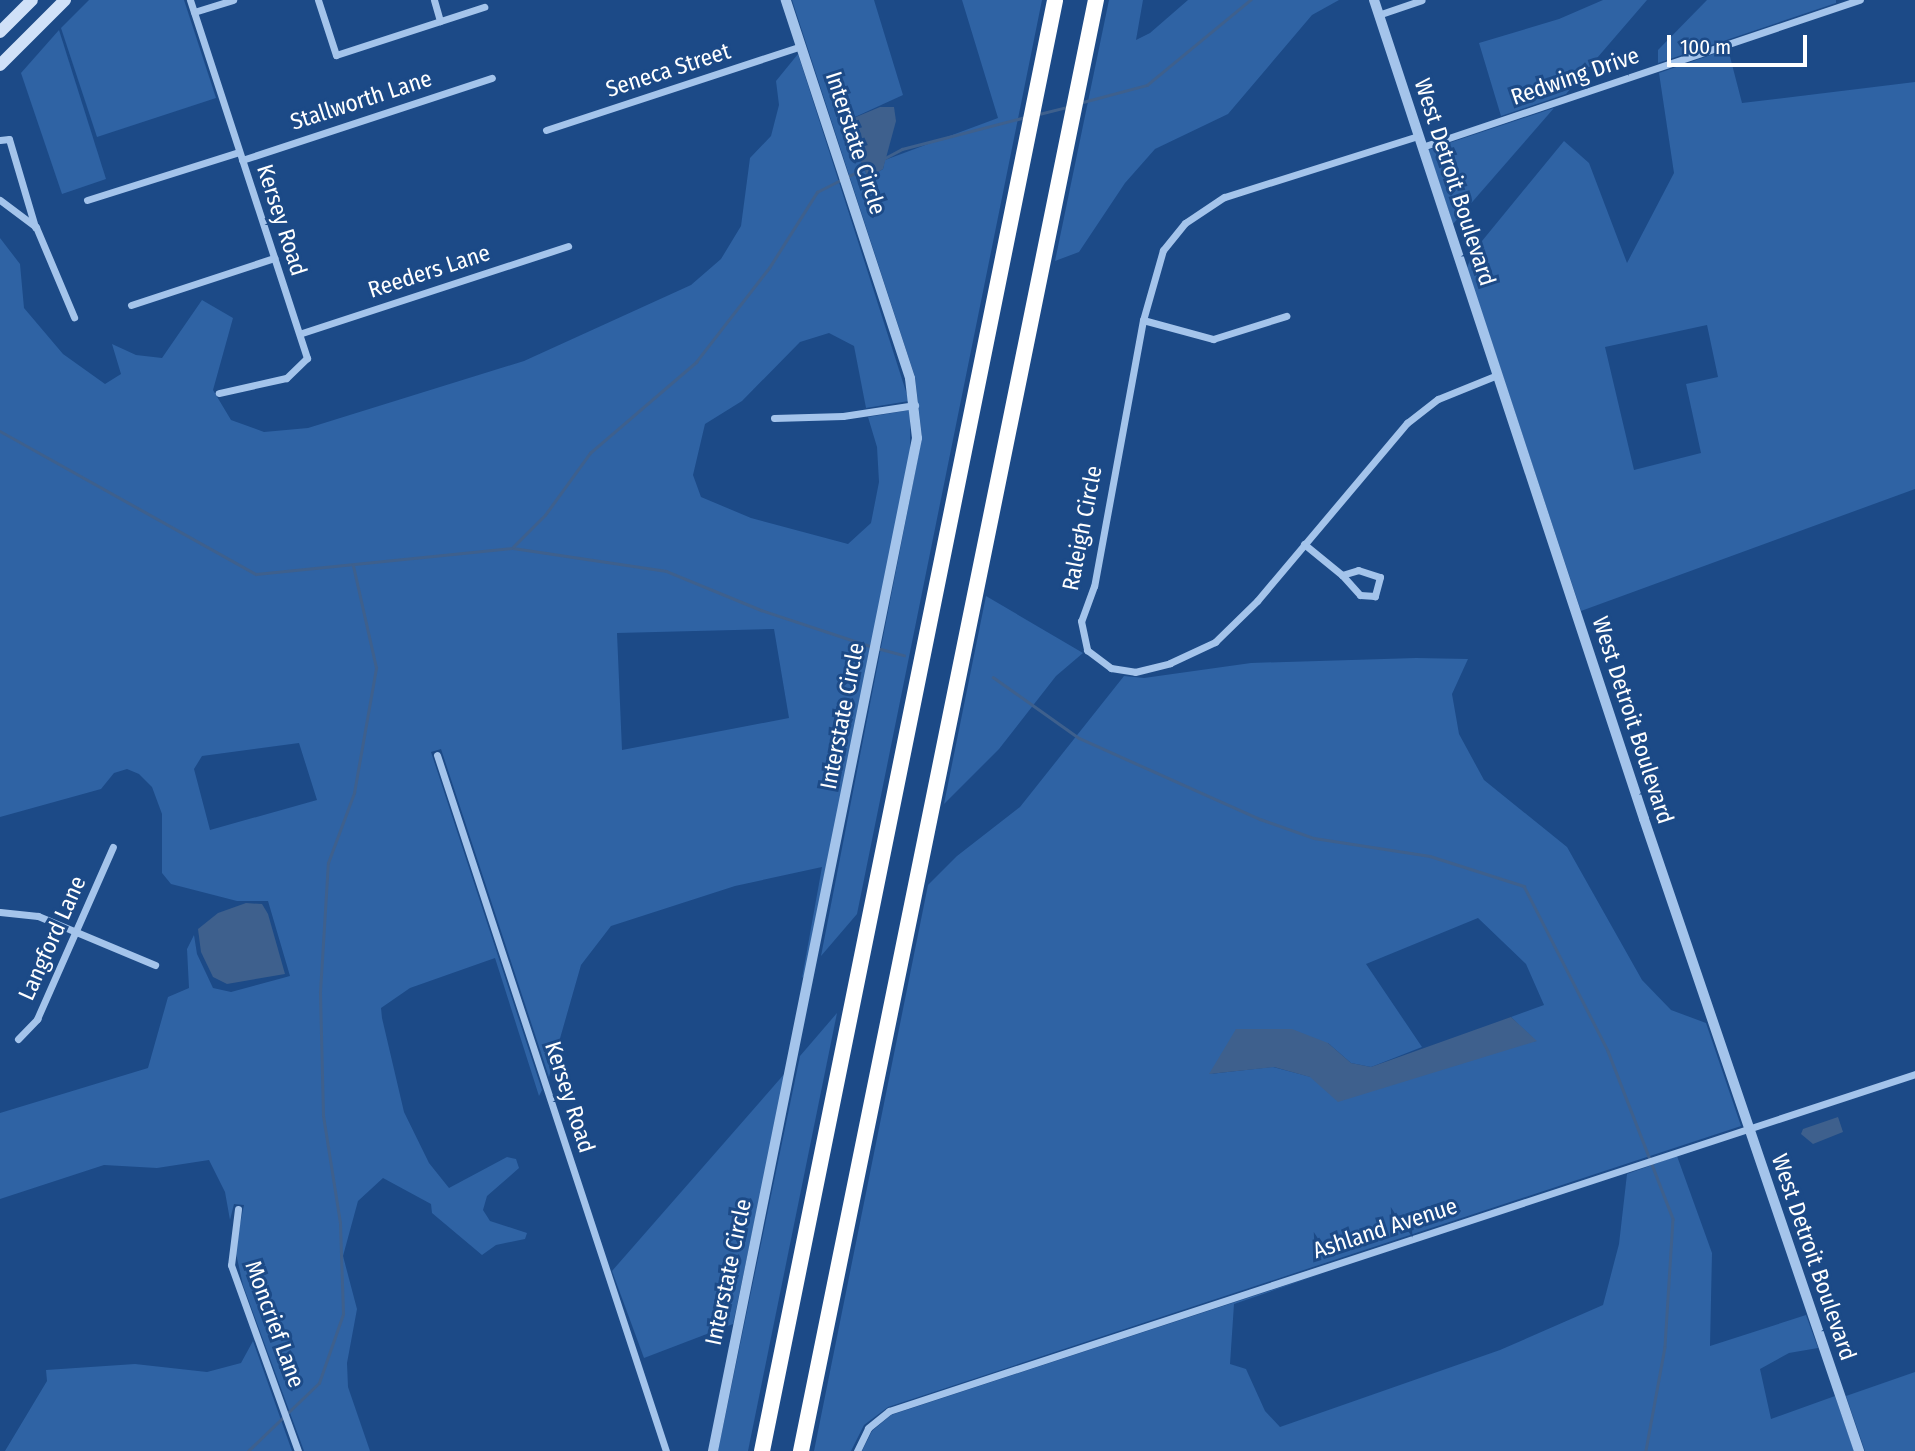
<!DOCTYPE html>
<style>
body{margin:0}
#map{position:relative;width:1915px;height:1451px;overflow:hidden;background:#1c4a87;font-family:"Fira Sans Condensed",sans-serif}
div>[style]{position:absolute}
.green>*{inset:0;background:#2f63a4}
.water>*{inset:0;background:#3e608d}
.stream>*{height:2.5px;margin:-1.25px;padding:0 1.25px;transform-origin:1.25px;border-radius:1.25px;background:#3e608d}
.minor>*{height:7px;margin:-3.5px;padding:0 3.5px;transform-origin:3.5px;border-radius:3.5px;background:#a4c4eb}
.tertiary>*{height:10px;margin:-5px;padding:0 5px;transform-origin:5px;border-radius:5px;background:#a4c4eb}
.secondary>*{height:12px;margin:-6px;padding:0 6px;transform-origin:6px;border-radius:6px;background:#d0e1f8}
.motorway>*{height:16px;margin:-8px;padding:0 8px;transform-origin:8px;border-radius:8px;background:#fff}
span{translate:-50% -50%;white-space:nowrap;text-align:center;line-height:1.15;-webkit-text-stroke:6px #1c4a87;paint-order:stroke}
.street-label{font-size:23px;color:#fff}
.scale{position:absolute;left:1667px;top:35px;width:140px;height:32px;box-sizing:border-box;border:4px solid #fff;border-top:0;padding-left:9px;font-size:21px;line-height:24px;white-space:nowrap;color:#fff;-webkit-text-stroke:5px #1c4a87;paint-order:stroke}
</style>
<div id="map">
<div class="green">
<div style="clip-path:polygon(89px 0,184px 0,216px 98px,97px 137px,61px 28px)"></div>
<div style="clip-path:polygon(792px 0,874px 0,903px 95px,844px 122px,868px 178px,883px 169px,885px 160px,998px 118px,962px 0,1042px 0,857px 914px,821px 956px,922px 437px,915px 377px)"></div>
<div style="clip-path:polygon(1109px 0,1143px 0,1136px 40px,1150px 33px,1188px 0,1339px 0,1312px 15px,1228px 114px,1155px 149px,1125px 183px,1079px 252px,1055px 261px)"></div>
<div style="clip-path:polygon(1603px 0,1647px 0,1566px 94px,1501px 116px,1479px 43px,1559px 19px)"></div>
<div style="clip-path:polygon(1707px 0,1836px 0,1836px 3px,1658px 63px,1658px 50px)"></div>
<div style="clip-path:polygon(59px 30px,106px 179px,62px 194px,21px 73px)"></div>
<div style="clip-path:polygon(evenodd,1728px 49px,1742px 103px,1915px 82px,1915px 489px,1581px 611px,1467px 268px,1473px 252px,1564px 141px,1589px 163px,1627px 263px,1674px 173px,1659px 73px,1728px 49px,1707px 325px,1718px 377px,1686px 384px,1701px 453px,1634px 470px,1605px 347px,1707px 325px)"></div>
<div style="clip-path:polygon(evenodd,798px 54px,909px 401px,866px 408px,854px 346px,829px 333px,800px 342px,742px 401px,705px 424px,693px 475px,701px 497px,751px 518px,848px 544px,871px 523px,879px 482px,877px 447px,868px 417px,910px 410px,910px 454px,807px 973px,802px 978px,822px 867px,735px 886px,611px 926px,581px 965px,549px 1077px,441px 749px,431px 752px,542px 1090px,539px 1096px,495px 958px,410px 988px,381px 1008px,382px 1018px,404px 1112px,429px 1163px,449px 1188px,507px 1157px,516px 1159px,519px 1168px,487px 1196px,483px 1210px,490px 1221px,527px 1233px,525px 1239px,496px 1245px,482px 1255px,432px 1213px,431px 1204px,383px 1178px,358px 1201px,343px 1256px,357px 1309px,347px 1363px,348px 1387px,370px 1451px,304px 1451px,243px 1285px,235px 1249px,244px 1205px,234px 1204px,230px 1220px,225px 1192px,209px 1160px,157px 1168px,104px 1165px,0 1199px,0 1113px,148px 1068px,168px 997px,189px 988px,187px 949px,194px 935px,197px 954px,213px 988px,231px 992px,290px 976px,268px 901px,237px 901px,171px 884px,162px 873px,162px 814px,152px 787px,139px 774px,127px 769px,114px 773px,101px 789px,0 817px,0 238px,20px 264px,24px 308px,63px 354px,105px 384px,121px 374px,112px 344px,136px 355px,162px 358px,202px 300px,233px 318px,213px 390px,231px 420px,264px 432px,308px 428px,524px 361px,691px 285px,721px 259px,741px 226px,750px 158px,771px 136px,779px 105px,776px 81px,798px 54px,774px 629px,789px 718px,622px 750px,617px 633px,774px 629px,798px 54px,299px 743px,317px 800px,210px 830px,194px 769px,202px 756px,299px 743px)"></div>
<div style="clip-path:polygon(1554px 108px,1453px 224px,1428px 150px)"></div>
<div style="clip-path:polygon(986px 596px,1083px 653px,1056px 676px,999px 749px,944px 804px)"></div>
<div style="clip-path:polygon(evenodd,1416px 658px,1468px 659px,1452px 694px,1459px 734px,1484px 780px,1567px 847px,1642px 980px,1671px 1010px,1706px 1023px,1741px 1126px,888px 1407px,864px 1425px,851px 1451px,814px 1451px,928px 885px,957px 856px,1020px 807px,1124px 676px,1144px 678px,1251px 663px,1416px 658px,1478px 918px,1526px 964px,1544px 1005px,1511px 1017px,1536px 1041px,1311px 1077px,1273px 1067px,1210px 1074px,1328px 1043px,1351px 1063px,1371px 1067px,1422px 1047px,1366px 964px,1478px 918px)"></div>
<div style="clip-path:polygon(837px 1013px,748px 1451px,718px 1451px,800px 1056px)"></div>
<div style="clip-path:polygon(786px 1072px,733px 1324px,644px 1358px,612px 1271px)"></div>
<div style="clip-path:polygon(1677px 1156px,1712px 1253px,1710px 1346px,1806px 1315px,1818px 1348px,1789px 1353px,1760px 1369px,1771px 1419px,1835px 1396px,1854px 1451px,862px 1451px,872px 1431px,891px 1415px,1327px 1272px,1234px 1304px,1230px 1364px,1246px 1369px,1265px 1411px,1280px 1427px,1500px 1350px,1603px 1305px,1619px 1244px,1627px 1174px)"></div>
<div style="clip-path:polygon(253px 1341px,292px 1451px,5px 1451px,47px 1381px,46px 1370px,135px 1364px,207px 1372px,241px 1363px)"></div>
<div style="clip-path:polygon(1915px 1372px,1915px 1451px,1865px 1451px,1846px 1396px)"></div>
</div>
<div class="water">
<div style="clip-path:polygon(880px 107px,894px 107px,896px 121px,883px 169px,868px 178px,844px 122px)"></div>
<div style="clip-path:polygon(246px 903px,262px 904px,268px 914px,285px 974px,227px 984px,213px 977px,201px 952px,198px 929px,218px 913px)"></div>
<div style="clip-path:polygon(1511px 1017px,1537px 1041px,1338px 1102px,1310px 1077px,1274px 1067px,1209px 1074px,1236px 1029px,1292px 1029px,1328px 1043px,1351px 1063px,1371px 1067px)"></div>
<div style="clip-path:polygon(1838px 1117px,1843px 1132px,1813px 1144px,1801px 1134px,1803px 1129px)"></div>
</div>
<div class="stream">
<div style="left:1083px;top:102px;width:66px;rotate:-14.9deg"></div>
<div style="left:1147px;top:85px;width:134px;rotate:-39.5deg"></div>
<div style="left:1039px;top:114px;width:32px;rotate:-14deg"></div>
<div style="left:885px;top:158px;width:19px;rotate:-28deg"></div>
<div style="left:902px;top:149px;width:128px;rotate:-14.5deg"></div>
<div style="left:847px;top:177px;width:18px;rotate:-27deg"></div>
<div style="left:0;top:431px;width:293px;rotate:29.2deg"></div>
<div style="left:256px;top:574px;width:258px;rotate:-5.8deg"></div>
<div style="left:513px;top:548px;width:155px;rotate:8.5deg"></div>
<div style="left:666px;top:571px;width:103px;rotate:22.3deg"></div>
<div style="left:761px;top:610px;width:115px;rotate:18.3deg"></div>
<div style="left:513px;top:547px;width:45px;rotate:-45deg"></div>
<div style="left:545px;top:515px;width:77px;rotate:-54deg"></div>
<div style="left:590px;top:453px;width:140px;rotate:-40.6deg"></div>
<div style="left:696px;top:362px;width:119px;rotate:-52.2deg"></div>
<div style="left:769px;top:268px;width:90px;rotate:-57.7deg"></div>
<div style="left:817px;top:192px;width:27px;rotate:-27deg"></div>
<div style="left:877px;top:648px;width:28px;rotate:15deg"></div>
<div style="left:993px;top:677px;width:105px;rotate:35.3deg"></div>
<div style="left:1079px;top:738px;width:198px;rotate:24.1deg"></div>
<div style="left:1260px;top:819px;width:57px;rotate:19.4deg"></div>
<div style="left:1314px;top:838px;width:117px;rotate:8.8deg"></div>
<div style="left:1430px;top:856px;width:99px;rotate:17.7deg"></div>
<div style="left:1524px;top:886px;width:185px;rotate:63deg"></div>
<div style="left:1608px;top:1051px;width:180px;rotate:68.8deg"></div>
<div style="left:1673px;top:1219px;width:128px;rotate:93.6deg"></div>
<div style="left:1665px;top:1347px;width:106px;rotate:100.4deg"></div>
<div style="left:248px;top:1451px;width:98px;rotate:-43.8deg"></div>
<div style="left:319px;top:1383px;width:73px;rotate:-70.8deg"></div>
<div style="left:343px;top:1314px;width:91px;rotate:-91.9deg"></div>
<div style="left:340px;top:1223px;width:108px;rotate:-99deg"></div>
<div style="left:323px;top:1116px;width:124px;rotate:-91.4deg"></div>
<div style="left:320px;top:992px;width:129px;rotate:-86.5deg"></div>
<div style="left:328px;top:863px;width:75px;rotate:-69.6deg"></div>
<div style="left:354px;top:793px;width:127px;rotate:-80deg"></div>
<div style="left:376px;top:668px;width:105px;rotate:-102.7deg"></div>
</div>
<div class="minor">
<div style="left:190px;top:0;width:377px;rotate:71.9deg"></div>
<div style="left:307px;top:358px;width:29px;rotate:136deg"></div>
<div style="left:286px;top:378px;width:69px;rotate:167.4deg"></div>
<div style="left:318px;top:0;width:58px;rotate:71.9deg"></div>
<div style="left:336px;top:55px;width:156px;rotate:-18deg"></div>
<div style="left:434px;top:0;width:22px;rotate:74deg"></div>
<div style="left:194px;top:12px;width:41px;rotate:-17.1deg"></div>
<div style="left:1378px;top:15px;width:46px;rotate:-18.8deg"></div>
<div style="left:546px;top:130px;width:269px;rotate:-18.2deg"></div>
<div style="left:1418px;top:136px;width:203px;rotate:162.5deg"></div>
<div style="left:1224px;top:197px;width:47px;rotate:146.3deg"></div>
<div style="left:1185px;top:223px;width:35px;rotate:129deg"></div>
<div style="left:1163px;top:250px;width:73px;rotate:105.9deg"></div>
<div style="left:1143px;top:320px;width:270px;rotate:100.4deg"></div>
<div style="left:1094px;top:586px;width:37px;rotate:110deg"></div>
<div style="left:1081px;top:621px;width:30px;rotate:78deg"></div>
<div style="left:1087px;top:650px;width:30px;rotate:37deg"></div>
<div style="left:1111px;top:668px;width:24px;rotate:9deg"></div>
<div style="left:1135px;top:672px;width:36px;rotate:-14deg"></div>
<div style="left:1170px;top:663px;width:50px;rotate:-25deg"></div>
<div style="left:1215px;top:642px;width:59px;rotate:-44.3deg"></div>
<div style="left:1257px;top:601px;width:233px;rotate:-49.9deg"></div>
<div style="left:1407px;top:423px;width:39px;rotate:-38deg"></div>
<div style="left:1438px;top:399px;width:64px;rotate:-22.1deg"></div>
<div style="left:0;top:140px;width:9px;rotate:-6deg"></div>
<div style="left:9px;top:139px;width:92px;rotate:73.5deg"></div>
<div style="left:1422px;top:147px;width:462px;rotate:-18.6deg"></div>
<div style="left:242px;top:160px;width:263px;rotate:-18.2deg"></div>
<div style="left:0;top:200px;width:45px;rotate:36.9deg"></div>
<div style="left:36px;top:227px;width:98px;rotate:67.1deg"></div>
<div style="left:87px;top:200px;width:159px;rotate:-17.5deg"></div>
<div style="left:131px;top:305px;width:151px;rotate:-18.2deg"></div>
<div style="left:1143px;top:320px;width:73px;rotate:15.2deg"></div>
<div style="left:1213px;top:339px;width:77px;rotate:-17.5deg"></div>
<div style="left:302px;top:333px;width:280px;rotate:-18.1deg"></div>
<div style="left:774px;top:418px;width:69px;rotate:-1.7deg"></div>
<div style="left:843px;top:416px;width:73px;rotate:-8.7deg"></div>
<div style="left:1304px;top:544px;width:49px;rotate:39.2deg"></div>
<div style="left:1358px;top:570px;width:23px;rotate:18deg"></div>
<div style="left:1380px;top:577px;width:20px;rotate:105deg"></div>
<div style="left:1375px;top:596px;width:15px;rotate:-176deg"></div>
<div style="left:1360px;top:595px;width:27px;rotate:-132deg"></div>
<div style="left:1342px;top:575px;width:17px;rotate:-17deg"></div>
<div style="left:437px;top:755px;width:733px;rotate:71.79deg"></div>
<div style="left:0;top:912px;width:38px;rotate:6deg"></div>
<div style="left:38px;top:916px;width:127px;rotate:22.7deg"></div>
<div style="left:18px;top:1039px;width:28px;rotate:-46deg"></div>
<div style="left:37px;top:1019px;width:188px;rotate:-66.2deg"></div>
<div style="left:238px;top:1209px;width:56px;rotate:97.1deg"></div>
<div style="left:231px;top:1265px;width:198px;rotate:70.2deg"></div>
<div style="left:857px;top:1451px;width:25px;rotate:-64deg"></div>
<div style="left:868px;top:1428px;width:27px;rotate:-39deg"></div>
<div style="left:889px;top:1411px;width:1080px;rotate:-18.18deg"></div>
</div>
<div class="tertiary">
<div style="left:1374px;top:0;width:862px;rotate:71.75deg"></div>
<div style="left:1644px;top:819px;width:668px;rotate:71.21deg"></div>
<div style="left:713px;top:1451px;width:1033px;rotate:-78.61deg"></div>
<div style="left:917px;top:438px;width:60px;rotate:-96.7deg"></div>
<div style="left:910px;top:378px;width:398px;rotate:-108.2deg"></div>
</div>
<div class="secondary">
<div style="left:0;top:32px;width:45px;rotate:-45deg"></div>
<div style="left:0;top:65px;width:92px;rotate:-45deg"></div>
</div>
<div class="motorway">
<div style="left:762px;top:1451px;width:1480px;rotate:-78.58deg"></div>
<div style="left:801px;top:1451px;width:1481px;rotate:-78.51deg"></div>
</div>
<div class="street-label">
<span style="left:668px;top:70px;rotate:-18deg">Seneca Street</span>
<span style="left:1575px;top:76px;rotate:-19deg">Redwing Drive</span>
<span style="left:361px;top:100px;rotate:-18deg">Stallworth Lane</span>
<span style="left:856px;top:143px;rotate:72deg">Interstate Circle</span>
<span style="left:1455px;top:182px;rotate:72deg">West Detroit Boulevard</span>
<span style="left:282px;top:220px;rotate:72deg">Kersey Road</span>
<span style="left:429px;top:271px;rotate:-18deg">Reeders Lane</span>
<span style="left:1082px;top:528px;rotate:-79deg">Raleigh Circle</span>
<span style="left:842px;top:716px;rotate:-79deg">Interstate Circle</span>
<span style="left:1633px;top:720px;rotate:72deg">West Detroit Boulevard</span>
<span style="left:52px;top:938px;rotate:-66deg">Langford Lane</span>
<span style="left:570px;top:1097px;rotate:72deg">Kersey Road</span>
<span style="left:1385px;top:1228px;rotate:-18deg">Ashland Avenue</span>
<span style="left:1814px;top:1257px;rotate:71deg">West Detroit Boulevard</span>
<span style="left:728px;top:1272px;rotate:-78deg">Interstate Circle</span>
<span style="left:275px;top:1324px;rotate:70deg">Moncrief Lane</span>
</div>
<div class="scale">100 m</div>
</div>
